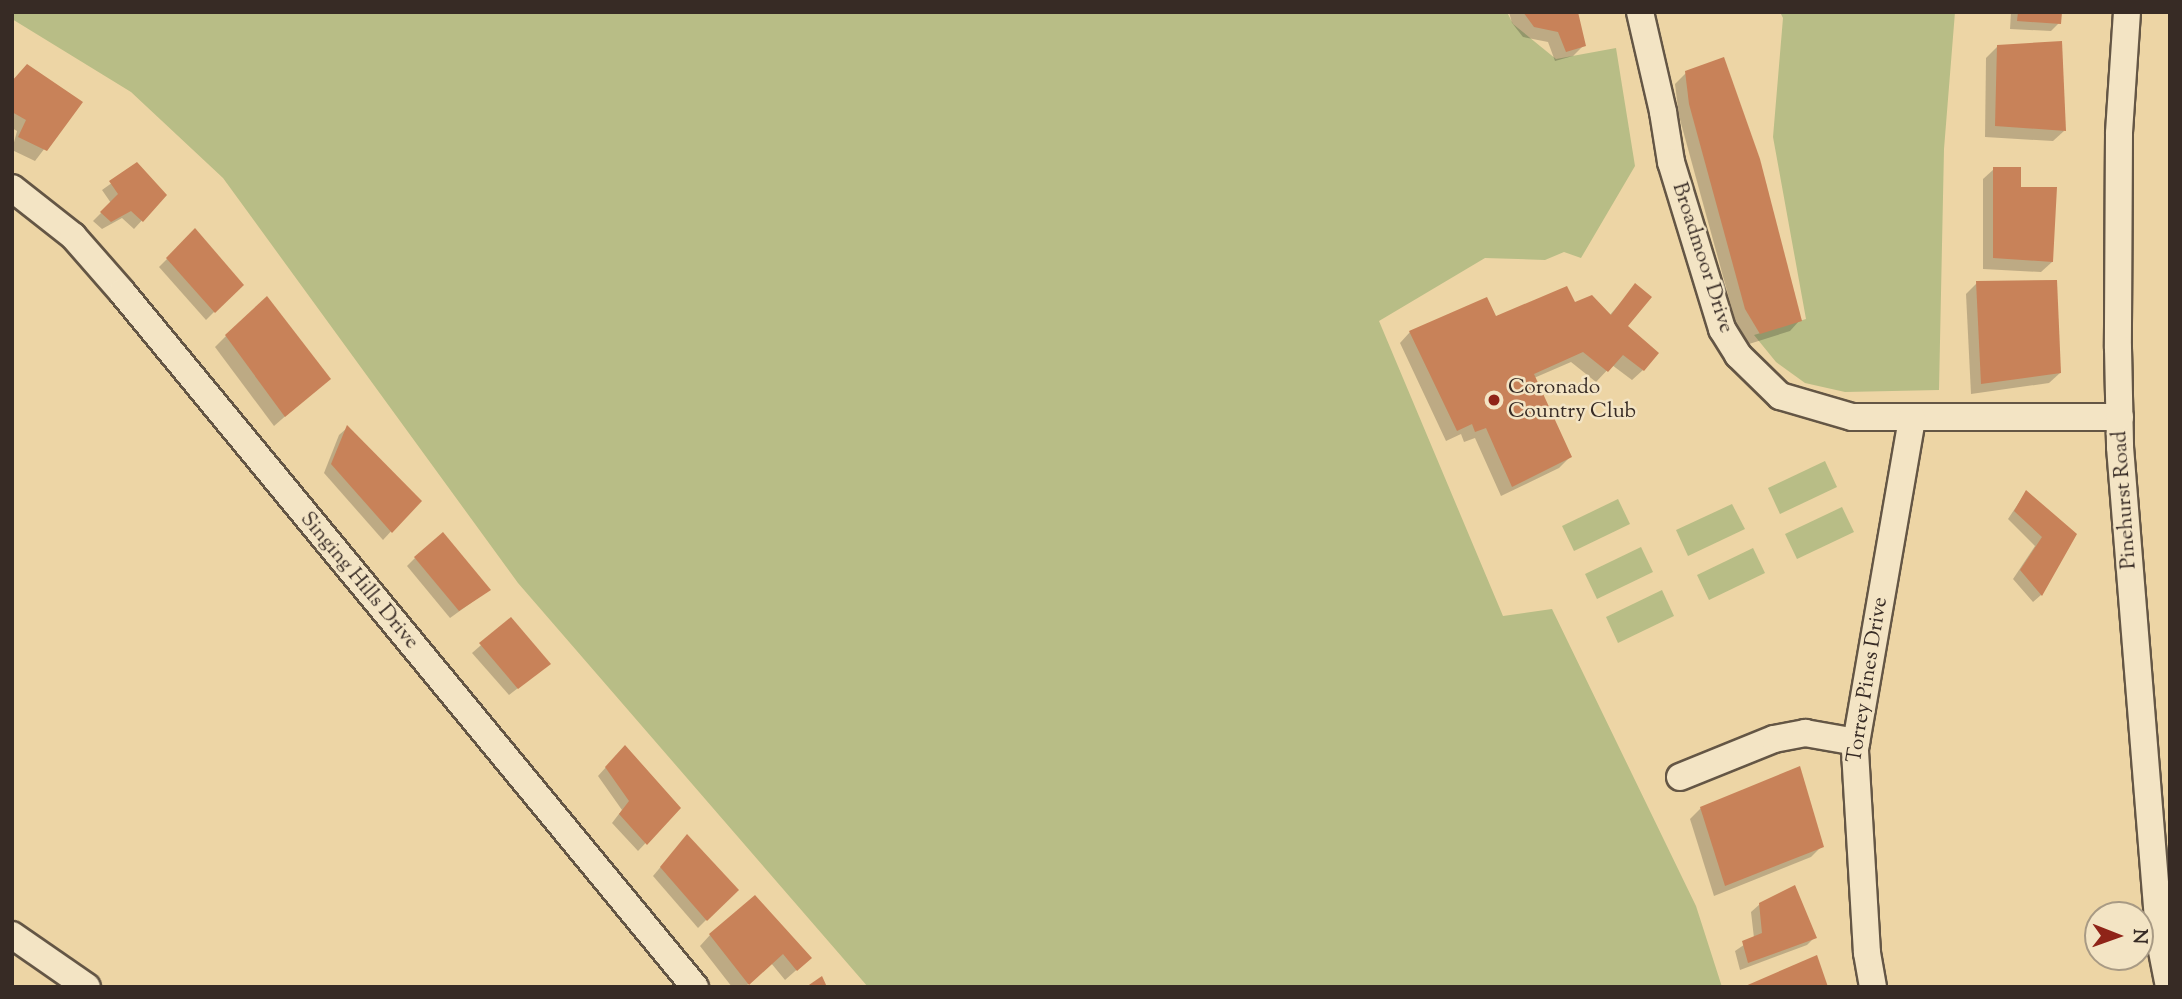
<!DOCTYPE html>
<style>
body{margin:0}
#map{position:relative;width:2182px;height:999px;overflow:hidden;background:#edd5a5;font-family:"Sorts Mill Goudy",serif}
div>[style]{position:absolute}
.green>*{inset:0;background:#b8bd86}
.shadow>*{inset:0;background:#0003}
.building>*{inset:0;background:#c88259}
.roads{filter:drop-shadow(2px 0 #645645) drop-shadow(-2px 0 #645645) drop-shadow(0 2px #645645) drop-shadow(0 -2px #645645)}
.minor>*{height:26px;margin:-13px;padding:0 13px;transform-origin:13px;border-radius:13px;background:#f3e4c4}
.dots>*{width:19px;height:19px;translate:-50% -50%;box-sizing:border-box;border:4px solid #f3e4c4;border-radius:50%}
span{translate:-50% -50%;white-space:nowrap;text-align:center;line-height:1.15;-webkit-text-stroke:5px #f3e4c4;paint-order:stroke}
.street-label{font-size:21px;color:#372b25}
.poi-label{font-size:21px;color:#372b25}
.left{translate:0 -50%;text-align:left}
.frame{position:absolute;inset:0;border:14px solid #372b25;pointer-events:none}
.north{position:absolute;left:2084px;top:901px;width:70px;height:70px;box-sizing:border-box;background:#f3e4c4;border:2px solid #a89a84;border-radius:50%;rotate:91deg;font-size:19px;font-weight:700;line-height:28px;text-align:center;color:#372b25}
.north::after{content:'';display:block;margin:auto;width:24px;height:32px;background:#8f2418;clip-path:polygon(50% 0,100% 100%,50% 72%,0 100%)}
</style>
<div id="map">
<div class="green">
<div style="clip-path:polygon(12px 12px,1507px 12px,1513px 24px,1556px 59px,1616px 48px,1635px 166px,1581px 258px,1564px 252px,1545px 260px,1485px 258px,1379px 321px,1503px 616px,1552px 609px,1696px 906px,1722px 987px,868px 987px,518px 583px,223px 178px,131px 92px,12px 19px)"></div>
<div style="clip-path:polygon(1780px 12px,1955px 12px,1944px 149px,1939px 390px,1845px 392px,1805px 383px,1776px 362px,1754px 335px,1806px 319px,1773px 137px,1783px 18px)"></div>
<div style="clip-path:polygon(1825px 461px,1837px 487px,1780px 514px,1768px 488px)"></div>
<div style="clip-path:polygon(1618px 499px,1630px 524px,1574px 551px,1562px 526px)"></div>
<div style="clip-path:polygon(1732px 504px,1745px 529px,1688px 556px,1676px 530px)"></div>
<div style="clip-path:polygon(1842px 507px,1854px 532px,1797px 559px,1785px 534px)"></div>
<div style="clip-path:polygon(1641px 547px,1653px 572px,1597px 599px,1585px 574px)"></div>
<div style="clip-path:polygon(1753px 548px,1765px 573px,1709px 600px,1697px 575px)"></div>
<div style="clip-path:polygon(1662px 590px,1674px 616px,1618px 643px,1606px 617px)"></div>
</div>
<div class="shadow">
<div style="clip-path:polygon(1509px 12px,1575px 12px,1584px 45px,1573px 56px,1555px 61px,1548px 42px,1523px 37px,1512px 23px)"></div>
<div style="clip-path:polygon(2011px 12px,2060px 12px,2059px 23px,2051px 31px,2010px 29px)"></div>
<div style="clip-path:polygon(1997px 47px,2064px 131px,2053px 141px,1985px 137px,1986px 58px)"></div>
<div style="clip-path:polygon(1686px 73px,1800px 320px,1790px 331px,1749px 344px,1735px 320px,1679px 116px,1675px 84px)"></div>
<div style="clip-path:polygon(12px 82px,80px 102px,35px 161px,12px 150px,17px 131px,12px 128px)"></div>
<div style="clip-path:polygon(137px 165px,165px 195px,134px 229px,122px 218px,102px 229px,93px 221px,111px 203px,102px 190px)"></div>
<div style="clip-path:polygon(1994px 169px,2019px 188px,2052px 262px,2041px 272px,1983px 269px,1983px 179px)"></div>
<div style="clip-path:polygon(195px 231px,242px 284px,206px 320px,159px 267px)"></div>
<div style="clip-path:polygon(1977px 283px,2060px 373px,2049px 383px,1971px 394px,1966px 294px)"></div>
<div style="clip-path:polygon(1635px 286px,1625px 326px,1643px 370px,1632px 380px,1612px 365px,1596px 382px,1571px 362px,1534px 378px,1570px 457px,1559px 468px,1501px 496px,1475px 438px,1464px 442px,1461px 434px,1446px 441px,1400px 343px,1410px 332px,1574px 304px,1609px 316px)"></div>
<div style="clip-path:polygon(226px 336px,328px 379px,274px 426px,215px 347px)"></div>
<div style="clip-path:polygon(347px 428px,419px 501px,383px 540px,324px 473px,339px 435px)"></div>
<div style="clip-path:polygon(2026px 492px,2075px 534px,2041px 595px,2033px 602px,2013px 579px,2035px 546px,2008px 519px)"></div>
<div style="clip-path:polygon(415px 558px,489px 590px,450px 618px,407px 566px)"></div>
<div style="clip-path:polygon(511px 619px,549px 664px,509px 695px,472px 653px)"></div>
<div style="clip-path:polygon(617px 755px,679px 808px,638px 851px,612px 823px,622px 810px,598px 776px)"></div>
<div style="clip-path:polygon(1701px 808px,1822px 846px,1811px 857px,1714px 896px,1690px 819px)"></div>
<div style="clip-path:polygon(680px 844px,736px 890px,698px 928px,653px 876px)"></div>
<div style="clip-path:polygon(1760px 904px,1815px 937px,1807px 945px,1740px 970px,1735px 951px,1754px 938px,1751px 912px)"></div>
<div style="clip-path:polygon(710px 935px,810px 958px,785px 980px,771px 963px,745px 987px,732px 987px,700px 946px)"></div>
</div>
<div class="building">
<div style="clip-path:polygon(1523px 12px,1578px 12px,1586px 46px,1566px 52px,1558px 32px,1534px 27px)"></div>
<div style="clip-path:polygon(2018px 12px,2062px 12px,2061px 24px,2017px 21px)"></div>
<div style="clip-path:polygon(2062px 41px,2066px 131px,1995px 126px,1997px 45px)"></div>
<div style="clip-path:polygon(1724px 57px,1760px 159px,1802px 321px,1760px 334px,1745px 309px,1689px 104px,1685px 71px)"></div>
<div style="clip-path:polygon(27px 64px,83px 102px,47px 151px,18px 137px,26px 120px,12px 112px,12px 81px)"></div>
<div style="clip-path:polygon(137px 162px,167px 195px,143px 222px,131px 211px,111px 222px,100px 212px,118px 194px,109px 181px)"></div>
<div style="clip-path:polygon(1993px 167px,2021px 167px,2021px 187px,2057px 187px,2053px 262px,1993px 258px)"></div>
<div style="clip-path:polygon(195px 228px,244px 285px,215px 313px,166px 258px)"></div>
<div style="clip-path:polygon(2057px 280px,2061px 373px,1981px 384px,1976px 281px)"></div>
<div style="clip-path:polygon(1635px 283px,1652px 297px,1628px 326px,1659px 353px,1644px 371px,1623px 355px,1608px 372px,1583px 352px,1534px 374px,1572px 457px,1512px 487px,1486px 428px,1475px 432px,1472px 424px,1457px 431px,1409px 331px,1487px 297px,1496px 316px,1567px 286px,1575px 302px,1592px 295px,1611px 315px)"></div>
<div style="clip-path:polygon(267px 296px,331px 379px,285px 417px,225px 335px)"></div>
<div style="clip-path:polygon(347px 425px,422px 501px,392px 533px,331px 464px)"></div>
<div style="clip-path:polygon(2026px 490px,2077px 534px,2042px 596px,2020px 570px,2042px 537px,2014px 511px)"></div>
<div style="clip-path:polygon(443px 532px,491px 590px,459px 611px,414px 557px)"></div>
<div style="clip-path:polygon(511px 617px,551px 664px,518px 689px,479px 643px)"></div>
<div style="clip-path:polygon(625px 745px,681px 808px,647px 845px,619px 814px,629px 801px,605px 767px)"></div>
<div style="clip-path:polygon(1800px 766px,1824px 847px,1725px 886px,1700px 807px)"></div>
<div style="clip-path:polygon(687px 834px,739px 890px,707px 921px,660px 867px)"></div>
<div style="clip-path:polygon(1795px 885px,1817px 938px,1748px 963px,1742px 941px,1762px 933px,1759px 903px)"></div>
<div style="clip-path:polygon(755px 895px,812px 958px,797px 971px,783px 954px,749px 985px,709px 934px)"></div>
<div style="clip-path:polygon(1817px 955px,1828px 987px,1743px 987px)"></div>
<div style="clip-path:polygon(822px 976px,827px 987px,806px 987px)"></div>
</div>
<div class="roads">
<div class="minor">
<div style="left:1640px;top:12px;width:103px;rotate:77deg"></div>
<div style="left:1663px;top:112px;width:51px;rotate:80.9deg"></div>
<div style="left:1671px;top:162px;width:175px;rotate:73deg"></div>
<div style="left:1722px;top:329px;width:31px;rotate:58deg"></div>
<div style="left:1738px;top:355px;width:59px;rotate:44.3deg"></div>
<div style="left:1780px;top:396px;width:75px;rotate:16.3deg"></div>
<div style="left:1852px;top:417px;width:268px"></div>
<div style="left:2127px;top:12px;width:122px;rotate:93.8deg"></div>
<div style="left:2119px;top:134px;width:214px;rotate:90.3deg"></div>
<div style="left:2118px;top:348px;width:99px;rotate:88.8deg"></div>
<div style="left:2120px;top:447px;width:496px;rotate:85.4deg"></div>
<div style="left:2160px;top:941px;width:47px;rotate:78.9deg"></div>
<div style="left:12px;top:188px;width:78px;rotate:38.2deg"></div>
<div style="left:73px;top:236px;width:74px;rotate:48.8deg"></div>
<div style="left:122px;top:292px;width:901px;rotate:50.5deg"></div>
<div style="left:1680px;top:777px;width:101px;rotate:-22deg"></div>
<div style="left:1774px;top:739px;width:32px;rotate:-11deg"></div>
<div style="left:1805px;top:733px;width:52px;rotate:10deg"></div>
<div style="left:12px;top:935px;width:91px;rotate:34.7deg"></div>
<div style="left:1873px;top:987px;width:35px;rotate:-100deg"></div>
<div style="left:1867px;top:953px;width:204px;rotate:-93.4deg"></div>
<div style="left:1855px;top:749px;width:336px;rotate:-80.2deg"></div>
</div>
</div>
<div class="dots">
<div style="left:1494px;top:400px;background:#8f2418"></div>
</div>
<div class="street-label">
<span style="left:1702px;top:258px;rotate:72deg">Broadmoor Drive</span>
<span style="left:2125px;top:500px;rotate:-94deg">Pinehurst Road</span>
<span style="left:359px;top:581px;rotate:50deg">Singing Hills Drive</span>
<span style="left:1868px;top:680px;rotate:-81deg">Torrey Pines Drive</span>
</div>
<div class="poi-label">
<span class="left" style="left:1508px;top:400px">Coronado<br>Country Club</span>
</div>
<div class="frame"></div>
<div class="north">N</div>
</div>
